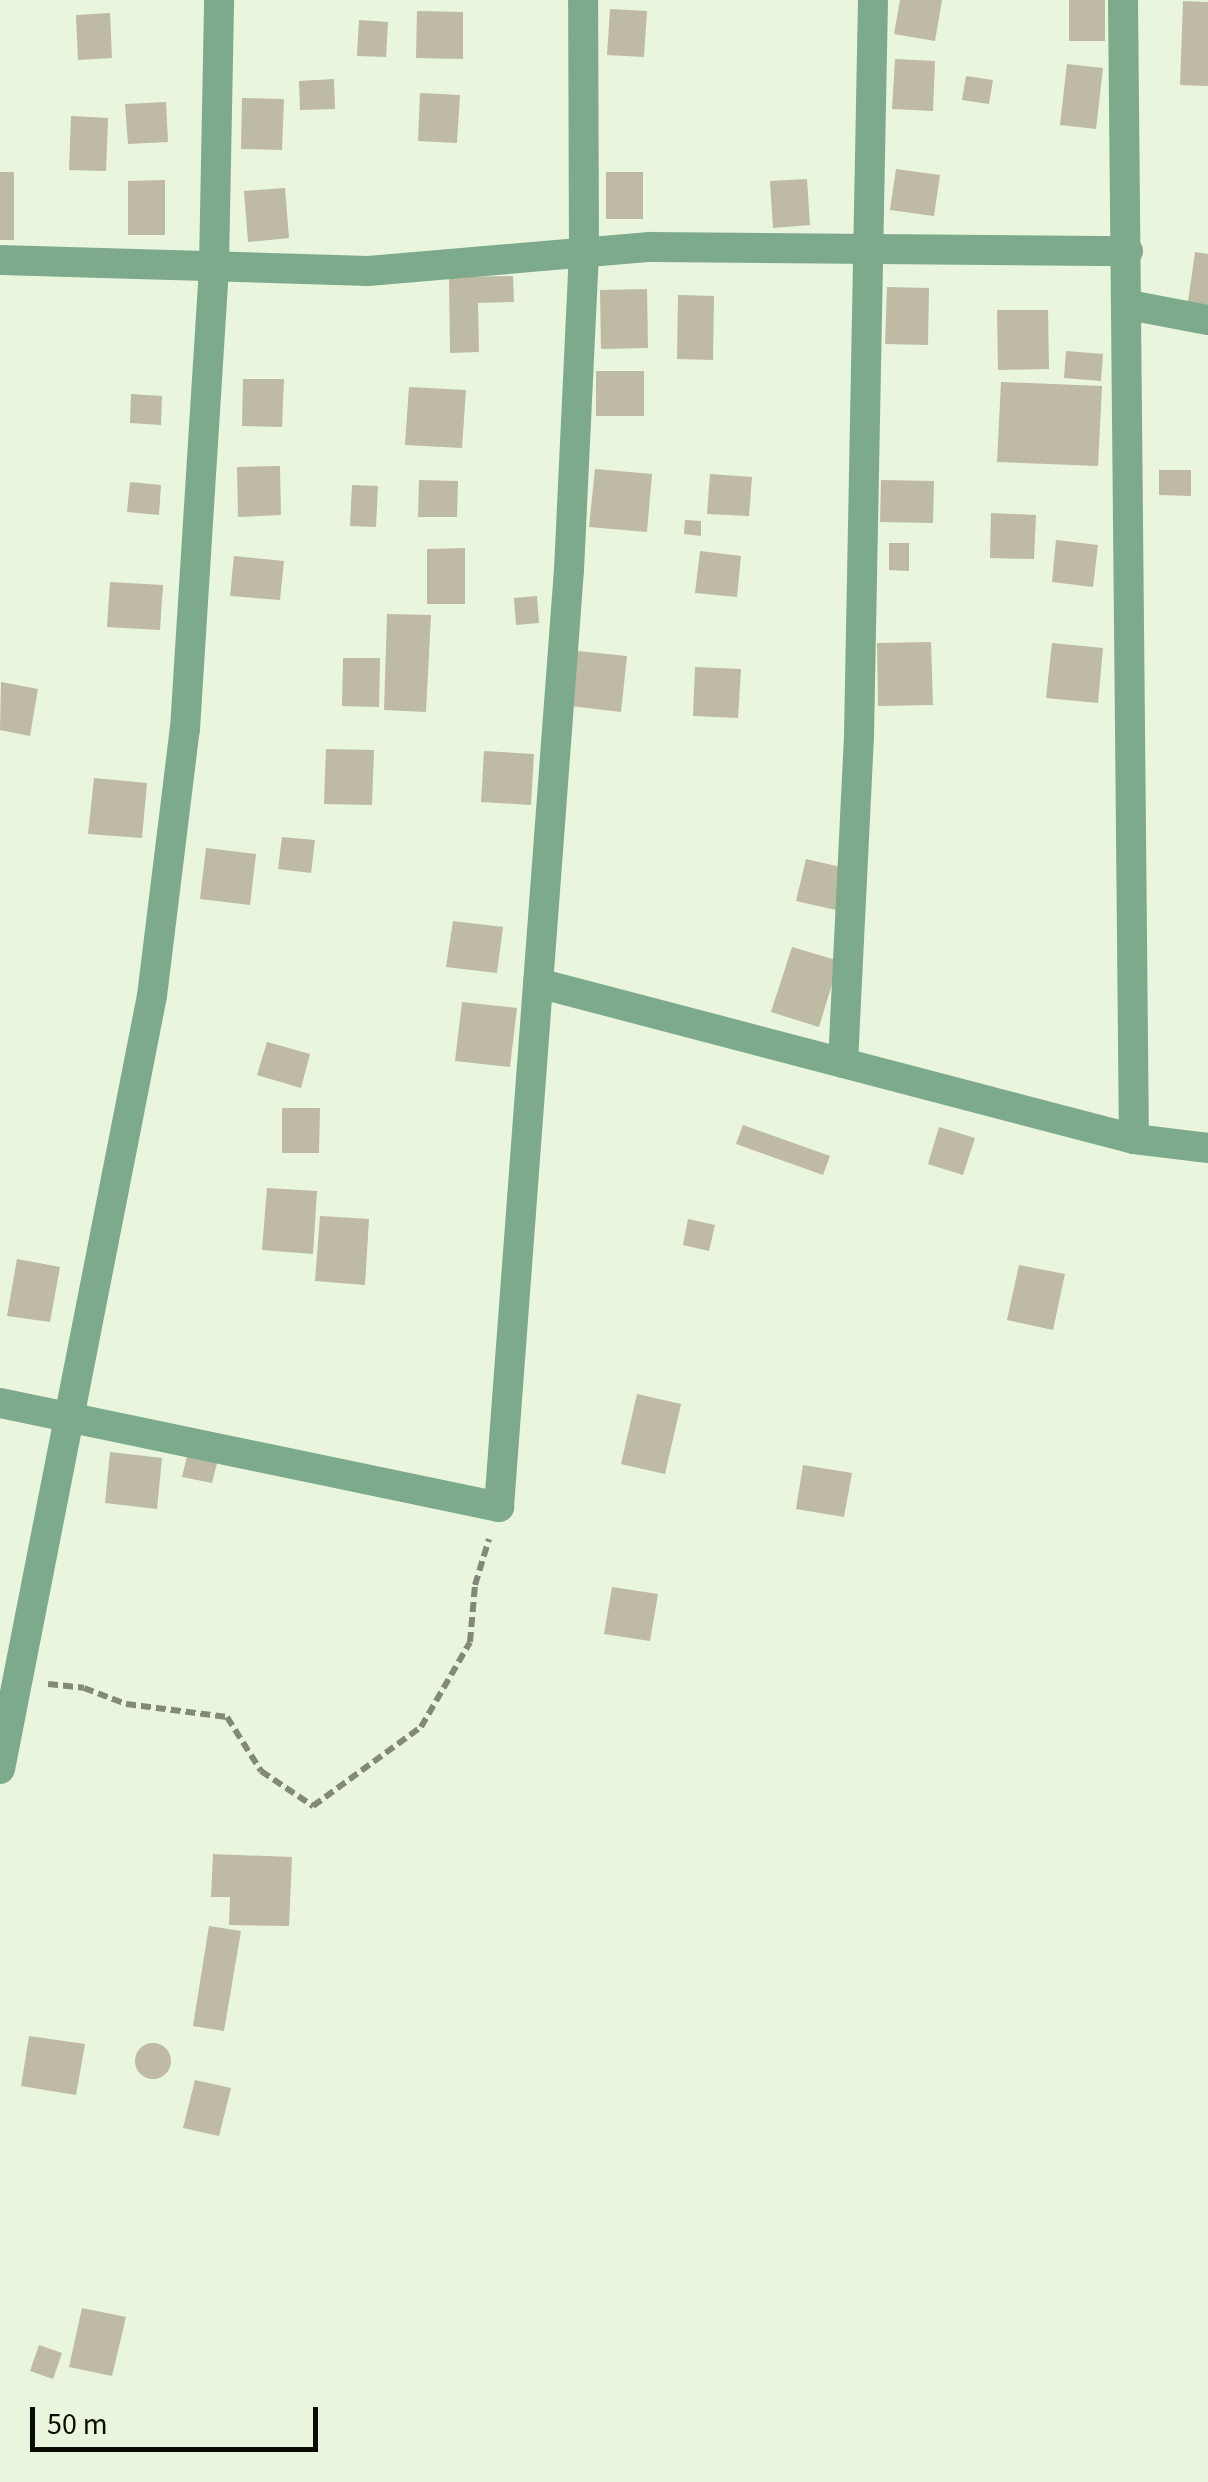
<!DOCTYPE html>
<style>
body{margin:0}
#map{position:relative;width:1208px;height:2482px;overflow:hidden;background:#eaf5de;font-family:"Source Sans 3",sans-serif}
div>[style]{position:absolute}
.building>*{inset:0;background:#bebaa3}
.round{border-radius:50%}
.path>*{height:6px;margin-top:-3px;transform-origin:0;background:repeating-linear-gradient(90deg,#828979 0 10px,transparent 0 15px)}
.minor>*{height:30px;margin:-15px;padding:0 15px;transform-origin:15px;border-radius:15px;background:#7daa8c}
span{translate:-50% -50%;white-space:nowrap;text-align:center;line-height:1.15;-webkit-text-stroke:10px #eaf5de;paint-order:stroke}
.scale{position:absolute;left:30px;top:2407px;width:288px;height:45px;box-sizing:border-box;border:5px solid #0a0d06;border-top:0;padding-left:12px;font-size:30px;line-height:35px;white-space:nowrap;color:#0a0d06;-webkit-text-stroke:8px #eaf5de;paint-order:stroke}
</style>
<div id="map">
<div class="building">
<div style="clip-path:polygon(900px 0,942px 0,935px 41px,894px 34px)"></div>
<div style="clip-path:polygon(1069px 0,1105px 0,1105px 41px,1069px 41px)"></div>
<div style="clip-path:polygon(1183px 1px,1208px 2px,1208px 86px,1180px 85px)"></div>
<div style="clip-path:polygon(610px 9px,647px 11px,644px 57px,607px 55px)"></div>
<div style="clip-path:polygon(417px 11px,463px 12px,463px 59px,416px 58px)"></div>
<div style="clip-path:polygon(110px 13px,112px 58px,78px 60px,76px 15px)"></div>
<div style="clip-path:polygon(359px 20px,388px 22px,386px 57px,357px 56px)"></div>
<div style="clip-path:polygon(895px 59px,935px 61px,933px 111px,892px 109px)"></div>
<div style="clip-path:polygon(1067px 64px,1103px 68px,1096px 129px,1060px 125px)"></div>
<div style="clip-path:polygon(966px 76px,993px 80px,989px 104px,962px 100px)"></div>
<div style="clip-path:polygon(334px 79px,335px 109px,300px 110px,299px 81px)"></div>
<div style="clip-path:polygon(420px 93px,460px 95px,457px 143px,418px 141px)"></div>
<div style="clip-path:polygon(242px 98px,284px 99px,282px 150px,241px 149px)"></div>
<div style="clip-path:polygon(166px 102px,168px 142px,128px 144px,125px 104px)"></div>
<div style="clip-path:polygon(71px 116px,108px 118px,106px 171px,69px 170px)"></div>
<div style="clip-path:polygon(896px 169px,940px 175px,934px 216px,890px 210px)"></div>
<div style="clip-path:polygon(0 172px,14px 172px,14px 240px,0 240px)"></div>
<div style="clip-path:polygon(606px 172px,643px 172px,643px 219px,606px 219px)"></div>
<div style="clip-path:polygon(807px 179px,810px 225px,773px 228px,770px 181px)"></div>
<div style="clip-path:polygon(165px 180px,165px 235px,128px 235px,128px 181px)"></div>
<div style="clip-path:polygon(285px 188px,289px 238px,248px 242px,244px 191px)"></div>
<div style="clip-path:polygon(1195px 252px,1208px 254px,1208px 305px,1188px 302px)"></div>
<div style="clip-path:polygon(513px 276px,514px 302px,478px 303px,479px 352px,450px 353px,449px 277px)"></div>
<div style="clip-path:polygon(887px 287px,929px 288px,928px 345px,885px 344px)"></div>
<div style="clip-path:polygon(647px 289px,648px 348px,601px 349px,600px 290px)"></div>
<div style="clip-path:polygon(678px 295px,714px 296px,713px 360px,677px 359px)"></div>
<div style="clip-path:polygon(997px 310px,1048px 310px,1049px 369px,998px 370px)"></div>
<div style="clip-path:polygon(1066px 351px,1103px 354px,1101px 381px,1064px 378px)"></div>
<div style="clip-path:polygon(596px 371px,644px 371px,644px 416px,596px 416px)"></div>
<div style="clip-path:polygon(243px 379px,284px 379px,282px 427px,242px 426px)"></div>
<div style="clip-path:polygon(1001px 382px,1102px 386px,1098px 466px,997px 462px)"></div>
<div style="clip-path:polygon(409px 387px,466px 390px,462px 448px,405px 445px)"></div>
<div style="clip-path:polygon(131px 394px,162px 396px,161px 425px,130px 423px)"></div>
<div style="clip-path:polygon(280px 466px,281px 515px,238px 517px,237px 467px)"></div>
<div style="clip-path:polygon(595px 469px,652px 474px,647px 532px,589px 527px)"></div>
<div style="clip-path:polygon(1159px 470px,1191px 470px,1191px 496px,1159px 495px)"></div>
<div style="clip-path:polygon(710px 474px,752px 477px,749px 516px,707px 514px)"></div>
<div style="clip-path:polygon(419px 480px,458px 481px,457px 517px,418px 517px)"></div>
<div style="clip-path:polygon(881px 480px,934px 481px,933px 523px,880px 522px)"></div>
<div style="clip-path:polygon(130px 482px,161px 485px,159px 515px,127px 512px)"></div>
<div style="clip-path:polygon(352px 485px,378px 486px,376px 527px,350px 526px)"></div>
<div style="clip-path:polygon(991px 513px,1036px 515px,1034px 559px,990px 558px)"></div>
<div style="clip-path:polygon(685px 520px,701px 521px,701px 536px,684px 534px)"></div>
<div style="clip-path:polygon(1056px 540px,1098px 545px,1093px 587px,1052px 582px)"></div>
<div style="clip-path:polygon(889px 543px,909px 543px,909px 571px,889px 570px)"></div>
<div style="clip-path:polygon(465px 548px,465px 604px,427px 604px,427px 549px)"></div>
<div style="clip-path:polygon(700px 551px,741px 556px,737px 597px,695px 593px)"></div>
<div style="clip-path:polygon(234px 556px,284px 561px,280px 600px,230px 596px)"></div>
<div style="clip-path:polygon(110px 582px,163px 585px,160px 630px,107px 627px)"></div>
<div style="clip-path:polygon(537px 596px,539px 623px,516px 625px,514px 598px)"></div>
<div style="clip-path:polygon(387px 614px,431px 615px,426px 712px,384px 710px)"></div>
<div style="clip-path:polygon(931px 642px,933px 705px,878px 706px,877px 643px)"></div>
<div style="clip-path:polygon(1052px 643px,1103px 648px,1098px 703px,1046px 698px)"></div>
<div style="clip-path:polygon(577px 651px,627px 656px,621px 712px,571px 706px)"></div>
<div style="clip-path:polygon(343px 658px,380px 658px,379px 707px,342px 706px)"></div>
<div style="clip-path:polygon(695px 667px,741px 669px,738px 718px,693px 716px)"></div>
<div style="clip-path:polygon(1px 682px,38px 689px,30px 736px,0 730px)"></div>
<div style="clip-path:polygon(326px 749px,374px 750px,372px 805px,324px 804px)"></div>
<div style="clip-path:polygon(484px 751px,534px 754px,531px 805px,481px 802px)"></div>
<div style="clip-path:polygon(94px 778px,147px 783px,142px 838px,88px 834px)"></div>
<div style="clip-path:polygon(282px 837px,315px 840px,311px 873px,278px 869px)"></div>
<div style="clip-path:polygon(206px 848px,256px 854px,250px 905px,200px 899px)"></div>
<div style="clip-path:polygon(806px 859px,845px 868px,836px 910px,796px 901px)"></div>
<div style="clip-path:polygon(453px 921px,503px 927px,497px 973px,446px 967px)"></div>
<div style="clip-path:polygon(792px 947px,839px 961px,819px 1027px,771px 1012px)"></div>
<div style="clip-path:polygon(462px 1002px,517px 1008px,510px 1067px,455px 1061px)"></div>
<div style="clip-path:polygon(267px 1042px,310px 1054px,301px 1088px,257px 1075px)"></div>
<div style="clip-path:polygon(282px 1108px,320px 1108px,319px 1153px,282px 1153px)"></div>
<div style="clip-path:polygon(743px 1125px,830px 1156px,823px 1175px,736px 1144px)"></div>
<div style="clip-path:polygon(939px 1127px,975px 1138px,963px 1175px,928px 1164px)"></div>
<div style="clip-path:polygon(267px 1188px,317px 1191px,313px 1254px,262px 1250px)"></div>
<div style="clip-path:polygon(320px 1216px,369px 1219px,365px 1285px,315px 1281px)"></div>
<div style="clip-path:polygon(688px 1219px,715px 1225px,709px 1251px,683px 1245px)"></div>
<div style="clip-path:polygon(17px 1259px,60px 1267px,50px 1322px,7px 1316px)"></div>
<div style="clip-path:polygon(1019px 1265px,1065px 1274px,1053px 1330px,1007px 1320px)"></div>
<div style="clip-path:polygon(637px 1394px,681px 1404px,665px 1474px,621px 1464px)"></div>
<div style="clip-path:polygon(110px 1452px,162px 1458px,157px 1509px,105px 1503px)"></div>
<div style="clip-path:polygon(188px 1452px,218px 1459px,212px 1483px,182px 1477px)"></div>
<div style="clip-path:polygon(803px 1465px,852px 1473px,844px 1517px,796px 1509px)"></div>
<div style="clip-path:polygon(612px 1587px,658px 1594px,650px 1641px,604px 1634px)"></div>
<div style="clip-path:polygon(213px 1854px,292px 1857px,289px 1926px,229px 1925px,230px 1897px,211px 1897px)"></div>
<div style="clip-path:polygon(209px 1926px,241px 1931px,224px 2031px,193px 2026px)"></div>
<div style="clip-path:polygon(29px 2036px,85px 2044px,76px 2095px,21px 2086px)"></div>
<div class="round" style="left:135px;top:2043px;width:36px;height:36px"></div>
<div style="clip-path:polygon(195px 2080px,231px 2088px,219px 2136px,183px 2128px)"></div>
<div style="clip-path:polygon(82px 2308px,126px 2317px,112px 2376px,69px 2367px)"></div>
<div style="clip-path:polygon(39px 2345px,62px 2353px,53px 2379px,30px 2371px)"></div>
</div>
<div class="path">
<div style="left:48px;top:1684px;width:36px;rotate:6deg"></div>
<div style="left:84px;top:1688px;width:45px;rotate:20.9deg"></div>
<div style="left:126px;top:1704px;width:102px;rotate:7.3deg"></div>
<div style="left:227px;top:1717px;width:64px;rotate:57.8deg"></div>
<div style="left:261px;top:1771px;width:63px;rotate:33.9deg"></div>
<div style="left:313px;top:1806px;width:134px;rotate:-36.2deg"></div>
<div style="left:421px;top:1727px;width:98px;rotate:-60deg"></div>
<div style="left:470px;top:1642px;width:57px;rotate:-85deg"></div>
<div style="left:475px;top:1585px;width:48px;rotate:-73.1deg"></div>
</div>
<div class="minor">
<div style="left:1123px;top:0;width:1139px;rotate:89.45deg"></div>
<div style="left:1134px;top:1139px;width:75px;rotate:6.9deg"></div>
<div style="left:0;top:260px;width:368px;rotate:1.7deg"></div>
<div style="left:368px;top:271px;width:283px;rotate:-4.9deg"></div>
<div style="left:650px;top:247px;width:478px;rotate:0.5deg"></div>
<div style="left:1129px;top:305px;width:80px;rotate:10.8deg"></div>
<div style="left:538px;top:983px;width:616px;rotate:14.67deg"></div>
<div style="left:843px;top:1063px;width:328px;rotate:-87.2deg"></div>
<div style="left:859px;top:735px;width:735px;rotate:-88.91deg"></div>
<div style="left:0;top:1403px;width:510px;rotate:11.77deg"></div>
<div style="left:499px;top:1507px;width:940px;rotate:-85.73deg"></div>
<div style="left:569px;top:570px;width:317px;rotate:-87.3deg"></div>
<div style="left:584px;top:253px;width:253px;rotate:-90.2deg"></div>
<div style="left:0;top:1769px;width:788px;rotate:-78.88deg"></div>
<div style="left:152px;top:996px;width:269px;rotate:-83deg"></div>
<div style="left:185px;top:729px;width:464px;rotate:-86.4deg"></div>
<div style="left:214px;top:266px;width:266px;rotate:-88.9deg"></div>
</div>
<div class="scale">50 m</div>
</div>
